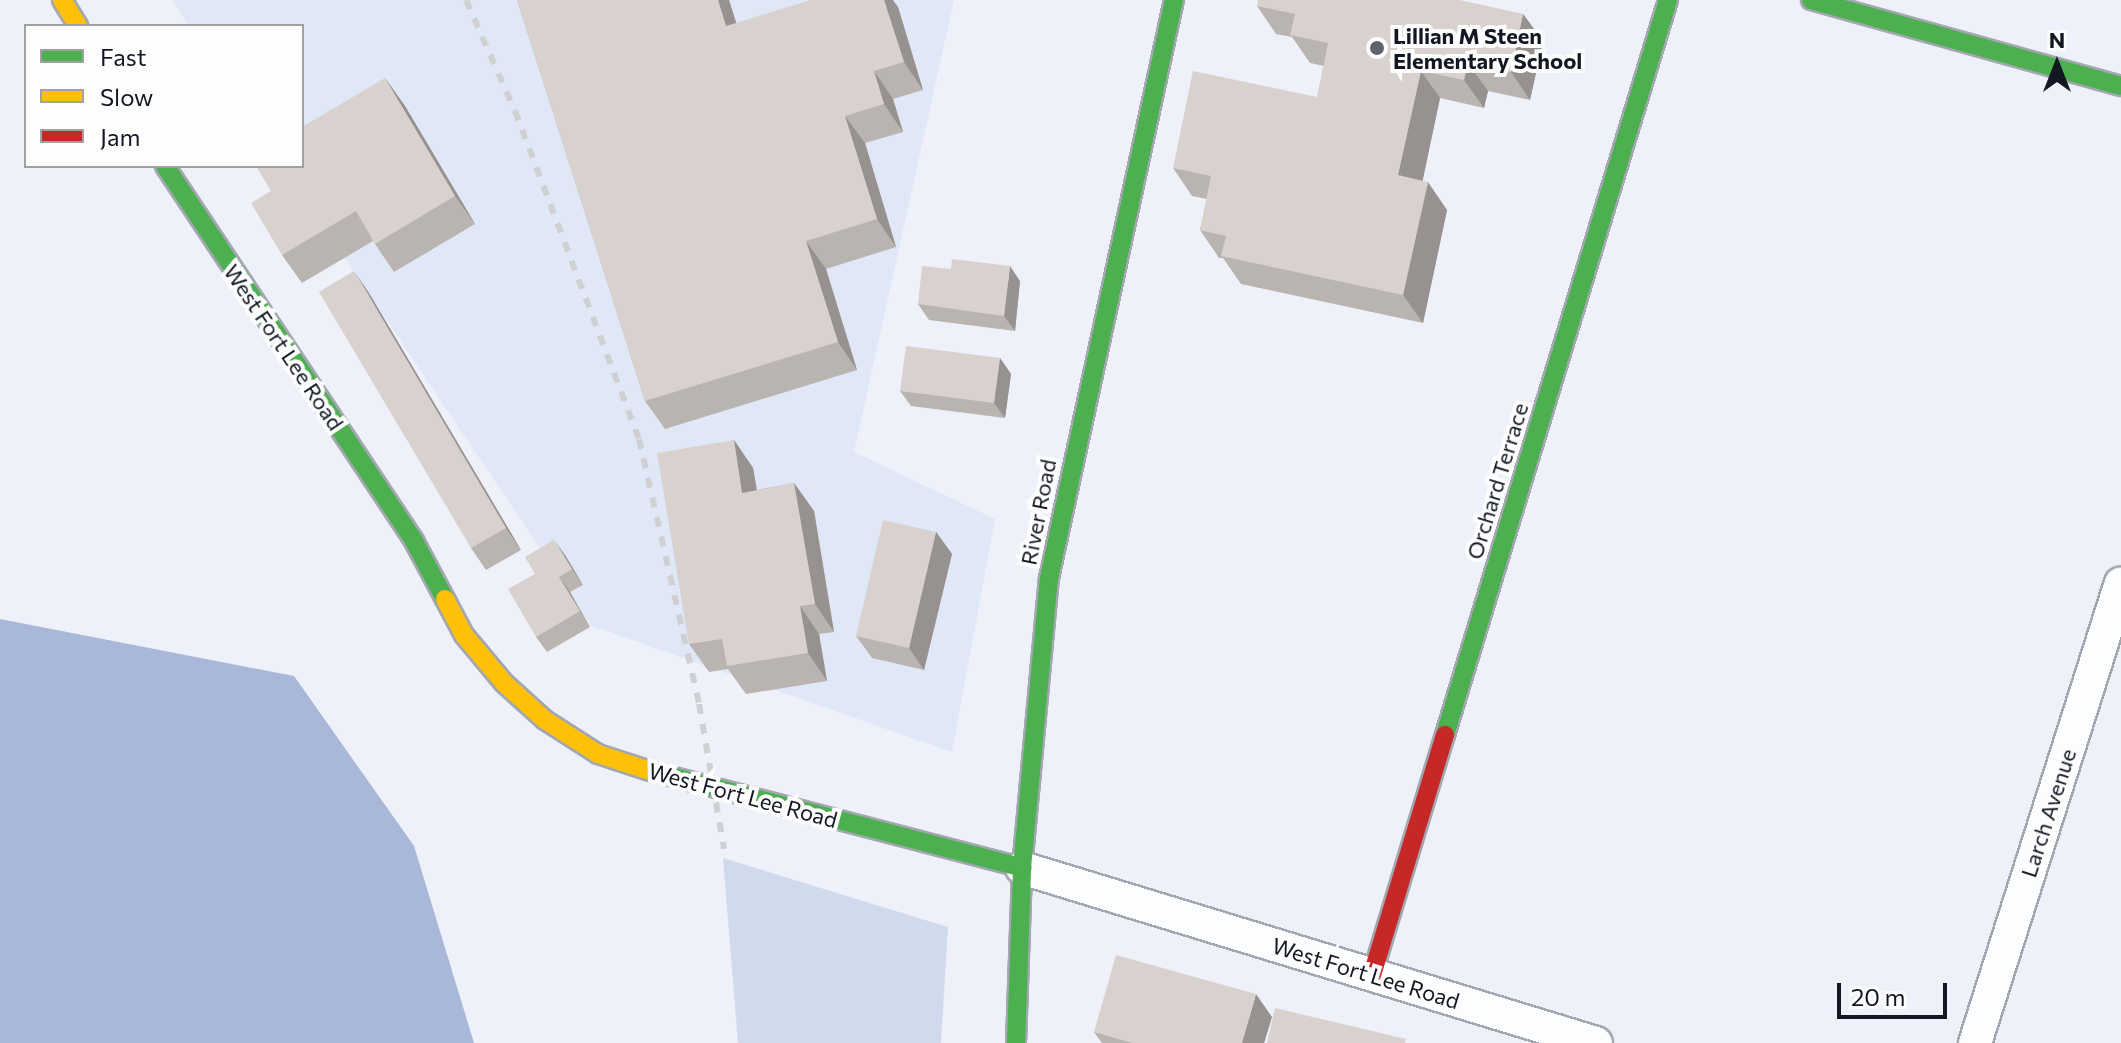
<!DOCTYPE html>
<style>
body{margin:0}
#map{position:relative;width:2121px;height:1043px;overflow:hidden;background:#eef1f9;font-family:Commissioner,sans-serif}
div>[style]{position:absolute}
.built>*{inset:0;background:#e0e8f8}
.green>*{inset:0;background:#d1daed}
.water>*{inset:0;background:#a9b7d8}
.roads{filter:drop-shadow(2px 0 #a3a7b0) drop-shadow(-2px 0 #a3a7b0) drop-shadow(0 2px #a3a7b0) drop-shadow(0 -2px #a3a7b0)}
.street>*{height:32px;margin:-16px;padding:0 16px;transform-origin:16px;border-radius:16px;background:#fcfdfe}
.fast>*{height:18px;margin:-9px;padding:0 9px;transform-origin:9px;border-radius:9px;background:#4caf50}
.slow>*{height:18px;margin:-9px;padding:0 9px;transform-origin:9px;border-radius:9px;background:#ffc107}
.jam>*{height:18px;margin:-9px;padding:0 9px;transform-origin:9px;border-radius:9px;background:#c62828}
.rail>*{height:6px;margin-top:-3px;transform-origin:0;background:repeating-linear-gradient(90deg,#cfd0d2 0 10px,transparent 0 20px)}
.wall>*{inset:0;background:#bab4b1}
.shaded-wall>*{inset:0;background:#979290}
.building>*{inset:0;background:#d8d1ce}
.dots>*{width:22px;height:22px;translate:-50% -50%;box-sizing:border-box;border:4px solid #fdfdfd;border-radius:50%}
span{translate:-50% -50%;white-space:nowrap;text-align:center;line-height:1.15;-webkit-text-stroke:8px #fdfdfd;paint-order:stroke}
.poi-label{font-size:22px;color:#121722;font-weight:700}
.left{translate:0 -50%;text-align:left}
.street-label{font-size:22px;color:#121722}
.legend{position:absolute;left:24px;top:24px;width:280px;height:144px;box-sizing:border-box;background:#fdfdfd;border:2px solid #9fa1a5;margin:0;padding:10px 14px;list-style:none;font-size:24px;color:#121722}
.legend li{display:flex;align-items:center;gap:16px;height:40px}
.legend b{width:40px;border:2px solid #9fa1a5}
.north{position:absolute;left:2017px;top:24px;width:80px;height:80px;-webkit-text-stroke:6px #fdfdfd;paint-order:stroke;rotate:0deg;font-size:22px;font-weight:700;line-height:32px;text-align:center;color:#121722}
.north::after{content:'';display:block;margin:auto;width:28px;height:36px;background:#121722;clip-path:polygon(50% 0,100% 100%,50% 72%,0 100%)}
.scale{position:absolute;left:1837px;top:983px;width:110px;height:36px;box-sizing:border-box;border:4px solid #121722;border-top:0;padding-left:10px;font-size:24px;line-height:28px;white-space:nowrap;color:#121722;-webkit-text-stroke:6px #fdfdfd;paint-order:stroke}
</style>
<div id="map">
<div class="built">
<div style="clip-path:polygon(172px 0,954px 0,854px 452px,995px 519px,952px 752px,592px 626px,283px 166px,302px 166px,302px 26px,189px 26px)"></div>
</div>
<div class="green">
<div style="clip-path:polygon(723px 858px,948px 927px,941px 1043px,738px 1043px)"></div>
</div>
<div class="water">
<div style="clip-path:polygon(0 619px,294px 676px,414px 846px,474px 1043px,0 1043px)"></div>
</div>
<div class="roads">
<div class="street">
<div style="left:1022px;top:868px;width:600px;rotate:16.96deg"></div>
<div style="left:1975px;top:1043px;width:482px;rotate:-72.4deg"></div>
</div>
<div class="fast">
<div style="left:1811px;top:0;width:322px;rotate:15.5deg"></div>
<div style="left:165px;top:166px;width:450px;rotate:56.4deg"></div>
<div style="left:414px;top:541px;width:66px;rotate:61.9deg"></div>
<div style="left:1445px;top:735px;width:768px;rotate:-73.12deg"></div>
<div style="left:647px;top:770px;width:388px;rotate:14.6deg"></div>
<div style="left:1016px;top:1043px;width:175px;rotate:-88deg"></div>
<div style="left:1022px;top:868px;width:291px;rotate:-84.7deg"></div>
<div style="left:1049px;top:578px;width:591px;rotate:-77.8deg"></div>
</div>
<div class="slow">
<div style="left:62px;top:0;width:31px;rotate:58deg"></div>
<div style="left:445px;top:599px;width:41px;rotate:62.2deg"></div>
<div style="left:464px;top:635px;width:62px;rotate:50.2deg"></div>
<div style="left:504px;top:683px;width:55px;rotate:42.1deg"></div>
<div style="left:545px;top:720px;width:63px;rotate:32.7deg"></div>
<div style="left:598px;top:754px;width:52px;rotate:18.1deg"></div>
</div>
<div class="jam">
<div style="left:1372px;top:975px;width:251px;rotate:-73.1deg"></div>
</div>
</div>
<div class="rail">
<div style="left:466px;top:0;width:121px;rotate:66.2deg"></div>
<div style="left:515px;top:111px;width:351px;rotate:69.3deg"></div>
<div style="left:639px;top:439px;width:272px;rotate:77.2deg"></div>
<div style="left:699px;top:704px;width:147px;rotate:80.2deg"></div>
</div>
<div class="wall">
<div style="clip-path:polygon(517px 0,729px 0,736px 23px,898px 7px,923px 90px,893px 99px,903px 132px,865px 143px,896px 247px,826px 269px,857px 370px,665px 429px,645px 401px)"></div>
<div style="clip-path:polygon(1257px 6px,1523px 14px,1543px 41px,1530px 100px,1488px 91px,1484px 108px,1440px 98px,1422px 181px,1447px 210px,1423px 323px,1241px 284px,1223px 258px,1219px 258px,1200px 230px,1207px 199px,1192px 196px,1173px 168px,1317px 97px,1324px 66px,1310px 63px,1292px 37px,1276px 34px)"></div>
<div style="clip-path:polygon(385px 78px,405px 106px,475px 224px,394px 272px,373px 241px,302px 283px,282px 255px)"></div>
<div style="clip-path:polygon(1020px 281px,1015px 331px,929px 320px,918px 304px)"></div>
<div style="clip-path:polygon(369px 293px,521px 550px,486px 570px,471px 548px)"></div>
<div style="clip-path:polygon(1000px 358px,1011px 374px,1005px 418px,911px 406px,900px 391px)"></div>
<div style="clip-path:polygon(734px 440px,753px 468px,757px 490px,794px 483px,814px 511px,834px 632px,819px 634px,827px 681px,746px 694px,728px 669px,709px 672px,689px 644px)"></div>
<div style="clip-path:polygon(936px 532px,952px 554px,924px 670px,872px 658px,856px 636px)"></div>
<div style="clip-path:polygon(565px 555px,583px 585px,570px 592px,590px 627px,547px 652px,536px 637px)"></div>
<div style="clip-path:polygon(1272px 1017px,1264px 1043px,1102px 1043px,1094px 1032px)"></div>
</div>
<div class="shaded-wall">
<div style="clip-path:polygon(718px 0,729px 0,746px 54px,726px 26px)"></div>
<div style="clip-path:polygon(884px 0,893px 0,898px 7px,923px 90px,904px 62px)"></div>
<div style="clip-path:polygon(1523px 14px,1543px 41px,1530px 100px,1511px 72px)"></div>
<div style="clip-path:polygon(1468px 63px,1488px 91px,1484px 108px,1464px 80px)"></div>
<div style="clip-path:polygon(874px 71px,893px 99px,903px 132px,884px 104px)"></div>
<div style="clip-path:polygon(1421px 71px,1440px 98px,1418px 203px,1398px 175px)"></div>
<div style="clip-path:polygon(385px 78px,405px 106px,475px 224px,455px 196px)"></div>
<div style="clip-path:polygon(845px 116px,865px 143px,896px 247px,877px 219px)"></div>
<div style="clip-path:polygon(1428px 182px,1447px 210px,1423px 323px,1403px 295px)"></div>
<div style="clip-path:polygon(806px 241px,826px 269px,857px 370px,838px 342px)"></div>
<div style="clip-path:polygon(1010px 266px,1020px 281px,1015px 331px,1004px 316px)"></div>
<div style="clip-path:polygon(354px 271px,369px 293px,521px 550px,506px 528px)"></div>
<div style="clip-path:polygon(1000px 358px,1011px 374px,1005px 418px,994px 403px)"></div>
<div style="clip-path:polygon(734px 440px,753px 468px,762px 520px,742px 493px)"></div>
<div style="clip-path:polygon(794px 483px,814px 511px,834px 632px,815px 604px)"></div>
<div style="clip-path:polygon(936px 532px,952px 554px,924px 670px,909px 648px)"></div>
<div style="clip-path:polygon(554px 540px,565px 555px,583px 585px,572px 569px)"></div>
<div style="clip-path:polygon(559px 577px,570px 592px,590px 627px,580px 611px)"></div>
<div style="clip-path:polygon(800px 606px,819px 634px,827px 681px,808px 653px)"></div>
<div style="clip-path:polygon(1256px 994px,1272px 1017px,1264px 1043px,1242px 1043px)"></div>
</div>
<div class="building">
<div style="clip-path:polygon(517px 0,718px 0,726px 26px,811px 0,884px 0,904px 62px,874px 71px,884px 104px,845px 116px,877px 219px,806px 241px,838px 342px,645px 401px)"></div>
<div style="clip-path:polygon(1258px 0,1460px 0,1523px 14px,1511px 72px,1468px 63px,1464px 80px,1421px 71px,1398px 175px,1428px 182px,1403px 295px,1221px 256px,1226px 236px,1200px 230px,1211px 176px,1173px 168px,1193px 71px,1317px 97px,1328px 43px,1290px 35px,1295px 14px,1257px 6px)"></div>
<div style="clip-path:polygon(385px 78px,455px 196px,375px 244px,356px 211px,282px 255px,251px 203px,271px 191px,256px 166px,302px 166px,302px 127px)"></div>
<div style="clip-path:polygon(952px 259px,1010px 266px,1004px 316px,918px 304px,922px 266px,951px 269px)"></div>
<div style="clip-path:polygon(354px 271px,506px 528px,471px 548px,319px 292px)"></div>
<div style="clip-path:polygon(906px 346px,1000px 358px,994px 403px,900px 391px)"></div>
<div style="clip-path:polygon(734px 440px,742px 493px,794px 483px,815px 604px,800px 606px,808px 653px,727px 666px,722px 639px,689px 644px,657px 453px)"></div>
<div style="clip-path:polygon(883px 520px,936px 532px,909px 648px,856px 636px)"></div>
<div style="clip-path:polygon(554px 540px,572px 569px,559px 577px,580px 611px,536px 637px,508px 589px,535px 574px,525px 557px)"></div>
<div style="clip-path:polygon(1116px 955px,1256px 994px,1242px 1043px,1132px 1043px,1094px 1032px)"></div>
<div style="clip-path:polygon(1275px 1008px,1406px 1039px,1405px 1043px,1267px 1043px)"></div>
</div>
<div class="dots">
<div style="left:1377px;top:48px;background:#5f636d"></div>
</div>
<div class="poi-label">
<span class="left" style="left:1393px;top:48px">Lillian M Steen<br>Elementary School</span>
</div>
<div class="street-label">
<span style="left:284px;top:347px;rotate:56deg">West Fort Lee Road</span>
<span style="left:1497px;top:481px;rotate:-73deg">Orchard Terrace</span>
<span style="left:1038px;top:512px;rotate:-79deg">River Road</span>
<span style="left:743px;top:795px;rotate:15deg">West Fort Lee Road</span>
<span style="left:2048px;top:813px;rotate:-72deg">Larch Avenue</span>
<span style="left:1366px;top:973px;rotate:17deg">West Fort Lee Road</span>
</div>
<ul class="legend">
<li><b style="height:10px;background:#4caf50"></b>Fast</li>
<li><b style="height:10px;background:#ffc107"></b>Slow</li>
<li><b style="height:10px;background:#c62828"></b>Jam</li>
</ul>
<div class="north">N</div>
<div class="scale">20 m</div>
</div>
